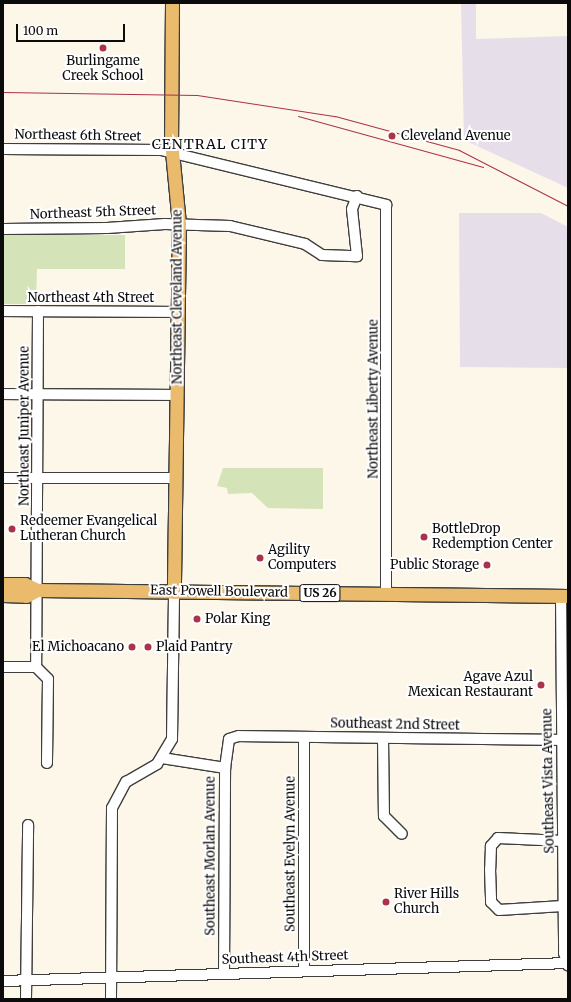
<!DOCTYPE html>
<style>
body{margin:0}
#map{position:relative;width:571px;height:1002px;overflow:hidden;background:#fdf7ea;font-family:Merriweather,serif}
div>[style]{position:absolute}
.industrial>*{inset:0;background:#e6dfe9}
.green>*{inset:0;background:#d5e3b8}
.roads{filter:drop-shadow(1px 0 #3e3e3e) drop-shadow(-1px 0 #3e3e3e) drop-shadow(0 1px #3e3e3e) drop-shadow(0 -1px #3e3e3e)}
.minor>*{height:10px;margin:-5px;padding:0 5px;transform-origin:5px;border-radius:5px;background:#fff}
.major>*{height:13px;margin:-6.5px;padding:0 6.5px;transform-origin:6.5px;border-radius:6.5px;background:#eaba6d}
.tram>*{height:1px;margin:-0.5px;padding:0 0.5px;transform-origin:0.5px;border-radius:0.5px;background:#ab3249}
.dots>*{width:11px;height:11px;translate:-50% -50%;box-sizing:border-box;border:2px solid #fff;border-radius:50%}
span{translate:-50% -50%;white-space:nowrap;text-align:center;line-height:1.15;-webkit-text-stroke:4px #fff;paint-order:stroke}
.shield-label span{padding:1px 3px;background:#fff;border:1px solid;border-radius:3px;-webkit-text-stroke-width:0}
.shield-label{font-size:12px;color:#0b0b0b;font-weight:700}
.poi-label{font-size:13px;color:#0b0b0b}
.left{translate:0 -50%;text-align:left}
.right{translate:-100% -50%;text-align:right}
.street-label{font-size:13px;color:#0b0b0b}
.neighbourhood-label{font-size:14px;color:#0b0b0b;letter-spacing:1px}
.frame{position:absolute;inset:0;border:4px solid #0b0b0b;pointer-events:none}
.scale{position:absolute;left:16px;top:24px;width:109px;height:18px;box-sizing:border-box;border:2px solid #0b0b0b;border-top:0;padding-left:5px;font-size:12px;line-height:14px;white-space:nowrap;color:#0b0b0b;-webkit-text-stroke:3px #fff;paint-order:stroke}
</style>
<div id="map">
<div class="industrial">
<div style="clip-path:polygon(461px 3px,476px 3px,476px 39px,568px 36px,568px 188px,464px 140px)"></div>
<div style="clip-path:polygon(459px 213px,541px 213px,568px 227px,568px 368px,460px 367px)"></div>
</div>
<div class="green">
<div style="clip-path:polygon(3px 235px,125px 235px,125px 269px,37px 269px,36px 304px,3px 304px)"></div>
<div style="clip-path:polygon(223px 468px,323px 468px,323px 509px,268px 508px,252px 493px,228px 494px,227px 488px,217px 486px)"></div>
</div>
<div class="roads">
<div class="minor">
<div style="left:3px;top:149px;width:158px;rotate:0.4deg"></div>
<div style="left:161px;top:150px;width:232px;rotate:13.7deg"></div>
<div style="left:386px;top:205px;width:389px;rotate:90deg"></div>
<div style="left:3px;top:229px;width:104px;rotate:-0.6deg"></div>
<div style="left:107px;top:228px;width:58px;rotate:-3.9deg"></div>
<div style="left:165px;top:224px;width:65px;rotate:1.8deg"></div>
<div style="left:230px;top:226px;width:77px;rotate:13.5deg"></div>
<div style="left:305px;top:244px;width:20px;rotate:33deg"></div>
<div style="left:322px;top:255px;width:35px;rotate:2deg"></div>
<div style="left:357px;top:256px;width:47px;rotate:-96.1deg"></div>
<div style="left:352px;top:209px;width:14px;rotate:-69deg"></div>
<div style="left:3px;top:311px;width:176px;rotate:0.3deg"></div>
<div style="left:38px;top:311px;width:356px;rotate:90.3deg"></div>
<div style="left:36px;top:667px;width:17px;rotate:45deg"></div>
<div style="left:48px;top:679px;width:84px;rotate:90.7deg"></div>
<div style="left:3px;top:394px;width:175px;rotate:0.3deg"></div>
<div style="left:3px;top:478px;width:174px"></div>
<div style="left:561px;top:596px;width:357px;rotate:89.5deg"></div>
<div style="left:564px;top:953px;width:13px;rotate:72deg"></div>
<div style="left:3px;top:667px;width:33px"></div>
<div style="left:383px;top:738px;width:78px;rotate:89.3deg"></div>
<div style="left:384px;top:816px;width:25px;rotate:45deg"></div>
<div style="left:162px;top:758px;width:64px;rotate:9deg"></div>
<div style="left:563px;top:841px;width:65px;rotate:-177.4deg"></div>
<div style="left:498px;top:838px;width:11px;rotate:131deg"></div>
<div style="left:491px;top:846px;width:23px;rotate:92deg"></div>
<div style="left:490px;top:869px;width:33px;rotate:88deg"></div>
<div style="left:491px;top:902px;width:11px;rotate:45deg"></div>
<div style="left:499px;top:910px;width:64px;rotate:-3.6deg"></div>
<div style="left:304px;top:971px;width:234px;rotate:-90deg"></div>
<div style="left:224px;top:974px;width:206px;rotate:-89.7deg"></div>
<div style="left:225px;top:768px;width:29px;rotate:-82deg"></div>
<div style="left:229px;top:739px;width:10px;rotate:-17deg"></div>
<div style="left:239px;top:736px;width:322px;rotate:0.7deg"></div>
<div style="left:3px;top:981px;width:565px;rotate:-1.82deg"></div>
<div style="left:26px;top:999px;width:174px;rotate:-89.3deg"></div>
<div style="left:111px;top:999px;width:191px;rotate:-89.7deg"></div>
<div style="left:112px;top:808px;width:30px;rotate:-62deg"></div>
<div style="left:126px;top:782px;width:36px;rotate:-30deg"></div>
<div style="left:157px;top:764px;width:29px;rotate:-59deg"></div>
<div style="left:172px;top:739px;width:147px;rotate:-89.2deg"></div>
</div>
<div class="major">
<div style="left:172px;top:3px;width:138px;rotate:90.4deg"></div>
<div style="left:171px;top:141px;width:83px;rotate:84.5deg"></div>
<div style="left:179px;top:224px;width:368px;rotate:90.8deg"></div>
<div style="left:3px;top:584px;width:22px"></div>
<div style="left:25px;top:584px;width:13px;rotate:27deg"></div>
<div style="left:37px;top:590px;width:531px;rotate:0.65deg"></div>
<div style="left:3px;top:595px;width:23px;rotate:2deg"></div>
<div style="left:26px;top:596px;width:13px;rotate:-29deg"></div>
</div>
</div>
<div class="tram">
<div style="left:3px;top:92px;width:194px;rotate:0.9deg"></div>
<div style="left:197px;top:95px;width:140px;rotate:8.7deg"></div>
<div style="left:335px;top:116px;width:129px;rotate:15.3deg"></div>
<div style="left:459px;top:150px;width:123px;rotate:27.2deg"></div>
<div style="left:298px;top:116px;width:192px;rotate:15.4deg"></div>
</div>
<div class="dots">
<div style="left:103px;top:48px;background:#ab3249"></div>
<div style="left:392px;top:136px;background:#ab3249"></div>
<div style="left:12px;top:529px;background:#ab3249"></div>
<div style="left:424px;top:537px;background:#ab3249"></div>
<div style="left:260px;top:558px;background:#ab3249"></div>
<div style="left:487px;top:565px;background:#ab3249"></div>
<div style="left:197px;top:619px;background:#ab3249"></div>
<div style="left:132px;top:647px;background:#ab3249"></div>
<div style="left:148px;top:647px;background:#ab3249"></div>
<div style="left:541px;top:685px;background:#ab3249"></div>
<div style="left:386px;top:902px;background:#ab3249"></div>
</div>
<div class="shield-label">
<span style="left:320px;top:593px">US 26</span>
</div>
<div class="poi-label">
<span style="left:103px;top:69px">Burlingame<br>Creek School</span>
<span class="left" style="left:401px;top:136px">Cleveland Avenue</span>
<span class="left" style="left:20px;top:529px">Redeemer Evangelical<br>Lutheran Church</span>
<span class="left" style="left:432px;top:537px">BottleDrop<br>Redemption Center</span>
<span class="left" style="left:268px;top:558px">Agility<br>Computers</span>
<span class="right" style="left:479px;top:565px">Public Storage</span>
<span class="left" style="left:205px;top:619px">Polar King</span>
<span class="right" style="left:124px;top:647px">El Michoacano</span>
<span class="left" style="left:156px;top:647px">Plaid Pantry</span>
<span class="right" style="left:533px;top:685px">Agave Azul<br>Mexican Restaurant</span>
<span class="left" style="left:394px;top:902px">River Hills<br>Church</span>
</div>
<div class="street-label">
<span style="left:78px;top:136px;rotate:1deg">Northeast 6th Street</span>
<span style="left:93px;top:213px;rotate:-2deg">Northeast 5th Street</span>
<span style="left:178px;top:297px;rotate:-90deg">Northeast Cleveland Avenue</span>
<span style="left:91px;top:298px">Northeast 4th Street</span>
<span style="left:374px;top:399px;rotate:-90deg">Northeast Liberty Avenue</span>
<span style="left:25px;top:426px;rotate:-90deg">Northeast Juniper Avenue</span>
<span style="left:219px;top:592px;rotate:1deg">East Powell Boulevard</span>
<span style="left:395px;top:725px;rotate:1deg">Southeast 2nd Street</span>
<span style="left:549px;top:781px;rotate:-91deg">Southeast Vista Avenue</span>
<span style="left:291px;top:854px;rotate:-90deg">Southeast Evelyn Avenue</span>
<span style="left:211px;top:856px;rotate:-90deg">Southeast Morlan Avenue</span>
<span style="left:285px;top:958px;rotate:-2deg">Southeast 4th Street</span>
</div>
<div class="neighbourhood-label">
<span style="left:210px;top:144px">CENTRAL CITY</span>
</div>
<div class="frame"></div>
<div class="scale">100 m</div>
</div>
